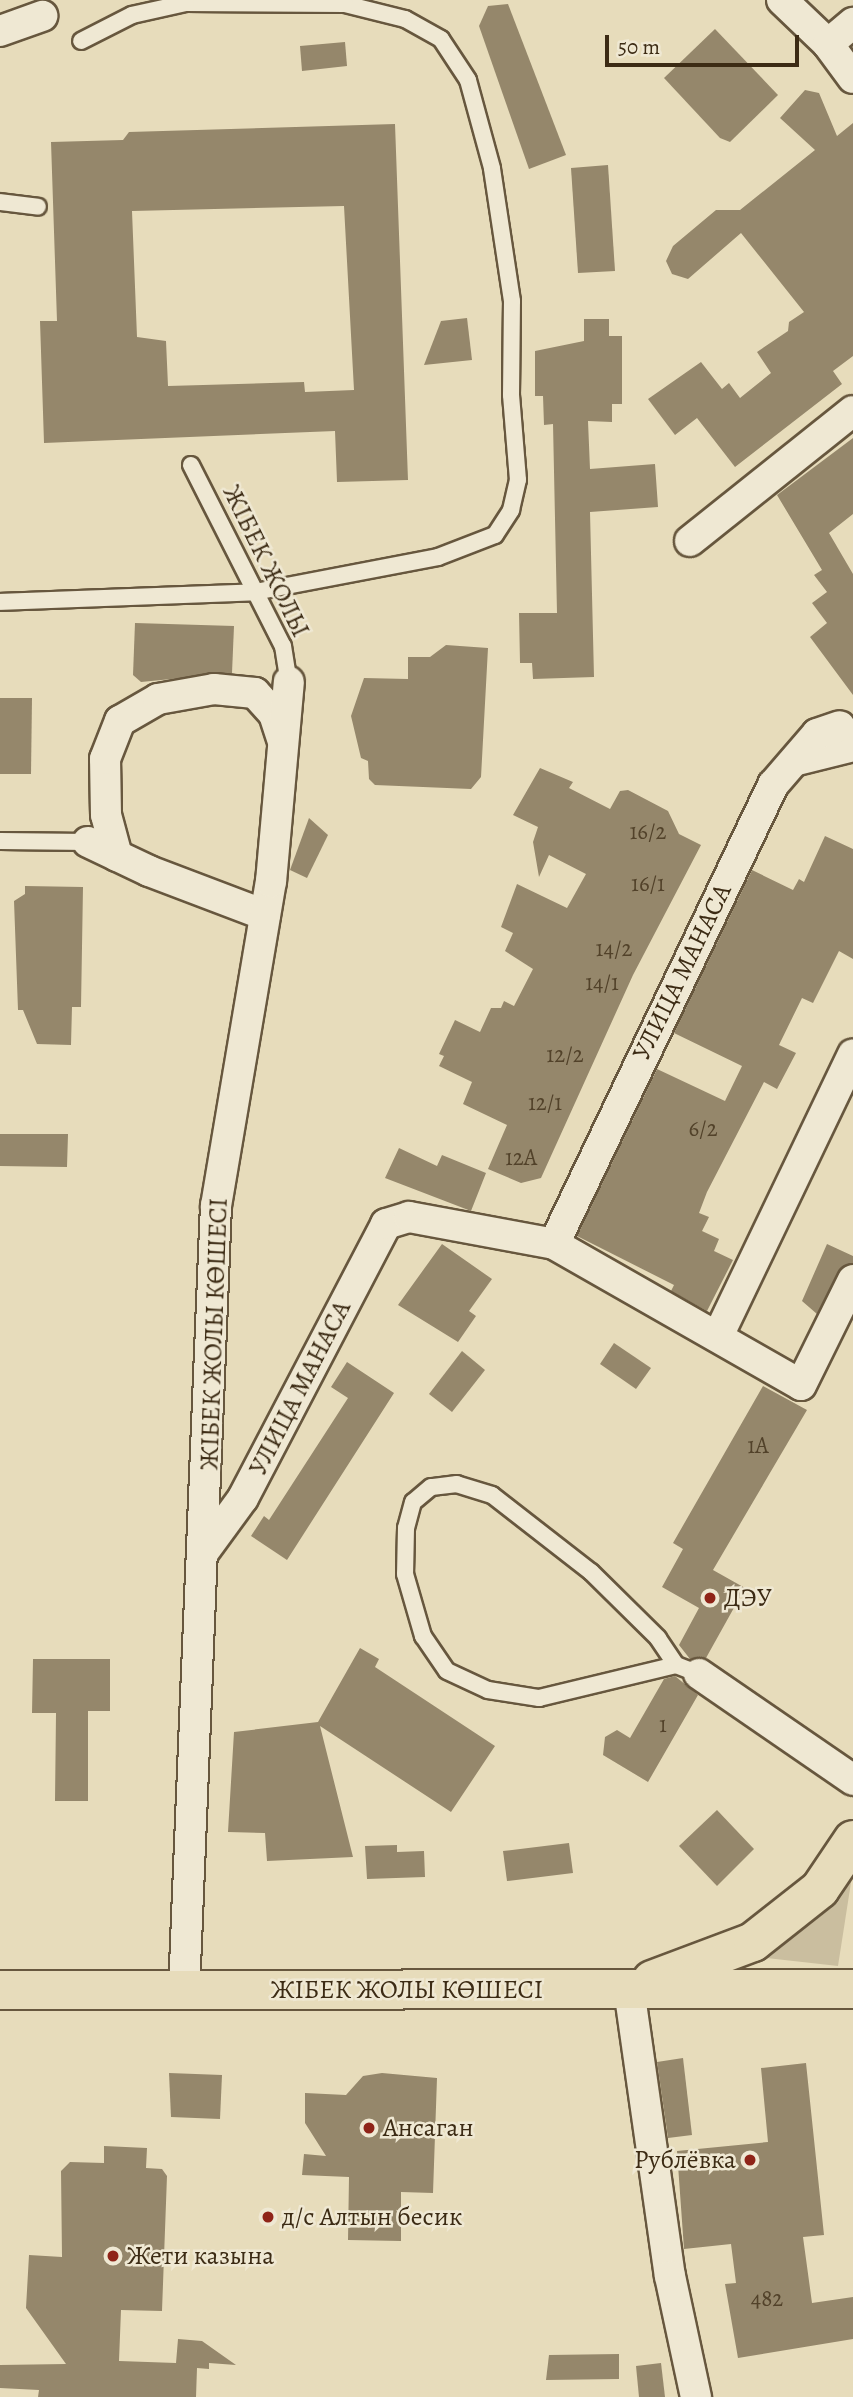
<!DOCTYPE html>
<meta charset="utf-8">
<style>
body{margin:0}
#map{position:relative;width:853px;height:2397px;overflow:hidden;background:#e7dcbb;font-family:Alegreya,serif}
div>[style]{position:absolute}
.green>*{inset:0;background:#cabe9f}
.building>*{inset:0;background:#95876b}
.roads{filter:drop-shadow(2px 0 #67573e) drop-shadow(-2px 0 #67573e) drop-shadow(0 2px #67573e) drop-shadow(0 -2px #67573e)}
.lane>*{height:16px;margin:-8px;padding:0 8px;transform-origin:8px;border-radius:8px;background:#efe8d3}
.street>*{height:30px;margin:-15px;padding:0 15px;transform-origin:15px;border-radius:15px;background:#efe8d3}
.highway>*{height:38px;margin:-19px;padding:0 19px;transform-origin:19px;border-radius:19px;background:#e7dcbb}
.dots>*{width:19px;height:19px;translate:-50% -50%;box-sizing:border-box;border:4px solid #efe8d3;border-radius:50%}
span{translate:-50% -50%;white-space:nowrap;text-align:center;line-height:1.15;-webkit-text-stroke:5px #efe8d3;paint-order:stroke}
.number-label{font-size:23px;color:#52422a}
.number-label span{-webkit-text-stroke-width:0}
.street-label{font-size:26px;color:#3c2b14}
.poi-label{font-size:26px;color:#3c2b14}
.left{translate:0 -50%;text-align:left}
.right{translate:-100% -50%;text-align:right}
.scale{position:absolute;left:605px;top:35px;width:194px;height:32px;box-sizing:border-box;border:4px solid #3c2b14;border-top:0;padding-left:9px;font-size:21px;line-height:24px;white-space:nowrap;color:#3c2b14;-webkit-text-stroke:5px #efe8d3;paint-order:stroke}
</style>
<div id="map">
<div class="green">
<div style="clip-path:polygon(852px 1876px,838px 1966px,758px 1957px)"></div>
</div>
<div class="building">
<div style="clip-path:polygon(508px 4px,566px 155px,529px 169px,479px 26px,488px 6px)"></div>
<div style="clip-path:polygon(715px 29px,778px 95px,730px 142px,720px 138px,664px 78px)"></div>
<div style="clip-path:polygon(345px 42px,347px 66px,302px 71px,300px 46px)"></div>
<div style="clip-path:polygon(805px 90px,819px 93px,837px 136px,853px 123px,853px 356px,833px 371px,842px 384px,735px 467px,697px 418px,675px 435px,648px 399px,701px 362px,722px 389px,729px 383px,740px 398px,771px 373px,757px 352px,788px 331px,789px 322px,804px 312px,741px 233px,688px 279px,672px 274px,666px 261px,673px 246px,716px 210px,740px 210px,815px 150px,780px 118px)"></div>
<div style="clip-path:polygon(evenodd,395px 124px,408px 480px,337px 482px,335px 431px,44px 443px,40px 321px,57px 321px,51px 142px,123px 140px,129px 132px,395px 124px,344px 206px,354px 390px,305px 392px,304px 382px,168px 386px,166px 341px,137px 337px,132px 211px,344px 206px)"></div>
<div style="clip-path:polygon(608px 165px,615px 271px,578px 273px,571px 168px)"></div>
<div style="clip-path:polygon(467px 318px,472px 360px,424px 365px,441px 321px)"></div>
<div style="clip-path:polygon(584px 319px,609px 319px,609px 336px,622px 336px,622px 404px,612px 404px,612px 422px,588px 421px,590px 469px,655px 464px,658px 507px,590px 512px,594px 677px,533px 679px,532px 663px,520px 663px,519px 613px,557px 613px,553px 424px,544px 425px,543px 396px,535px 396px,535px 351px,584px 341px)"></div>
<div style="clip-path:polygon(853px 438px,853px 514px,829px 533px,853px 574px,853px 695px,810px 637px,827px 623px,812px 603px,827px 592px,814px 575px,822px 570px,777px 495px)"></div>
<div style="clip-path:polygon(135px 623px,234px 626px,232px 673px,141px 682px,133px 675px)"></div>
<div style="clip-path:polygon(446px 645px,488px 648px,481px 777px,471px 789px,375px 785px,369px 779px,368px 761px,361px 758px,351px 716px,364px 678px,408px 679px,408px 657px,430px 657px)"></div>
<div style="clip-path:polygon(0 698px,32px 698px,31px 774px,0 774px)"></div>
<div style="clip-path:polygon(540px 768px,573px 782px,569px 788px,610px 809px,620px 791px,628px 790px,668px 811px,679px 834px,701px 845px,633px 975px,541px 1178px,521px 1183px,488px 1169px,507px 1125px,463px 1104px,472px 1082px,439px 1066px,444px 1056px,439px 1054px,455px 1020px,480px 1032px,491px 1008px,501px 1008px,504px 1001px,514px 1006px,533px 969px,505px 951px,513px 933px,501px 927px,517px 884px,567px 908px,586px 874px,549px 855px,539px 877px,533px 842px,538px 827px,513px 815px)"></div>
<div style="clip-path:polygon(309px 818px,328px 835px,307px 878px,290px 870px)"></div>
<div style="clip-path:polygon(825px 836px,853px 849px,853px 959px,839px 951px,813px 1003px,802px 998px,779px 1045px,796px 1053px,777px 1089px,764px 1082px,707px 1192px,699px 1213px,709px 1217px,702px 1231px,719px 1239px,714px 1251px,733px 1260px,707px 1311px,671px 1291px,674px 1285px,577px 1236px,657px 1069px,725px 1101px,742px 1066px,674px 1033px,752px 870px,793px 890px,799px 879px,804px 882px)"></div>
<div style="clip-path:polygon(25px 886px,83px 887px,81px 1007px,72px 1007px,71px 1045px,37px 1044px,23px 1010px,18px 1010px,14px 901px,25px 894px)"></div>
<div style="clip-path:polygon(0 1134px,68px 1134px,67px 1167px,0 1166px)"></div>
<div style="clip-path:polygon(399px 1148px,437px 1166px,442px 1155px,486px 1173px,471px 1211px,385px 1178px)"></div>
<div style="clip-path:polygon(442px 1244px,492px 1279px,469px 1311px,476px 1316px,458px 1342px,398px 1305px)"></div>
<div style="clip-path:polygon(827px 1244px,853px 1256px,853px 1263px,838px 1272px,817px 1314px,802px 1301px)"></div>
<div style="clip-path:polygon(614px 1343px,651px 1368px,636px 1389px,600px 1364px)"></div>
<div style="clip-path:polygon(462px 1351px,485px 1370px,452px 1412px,429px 1394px)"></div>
<div style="clip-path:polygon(347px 1362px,394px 1393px,287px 1560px,251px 1536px,264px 1516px,269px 1520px,348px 1398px,331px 1387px)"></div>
<div style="clip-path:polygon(763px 1386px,807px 1410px,713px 1570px,745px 1588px,706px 1658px,690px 1659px,679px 1645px,699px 1608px,662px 1587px,683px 1549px,673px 1543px)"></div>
<div style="clip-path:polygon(360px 1648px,379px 1659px,375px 1667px,495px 1746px,451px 1812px,320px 1726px,353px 1857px,267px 1861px,265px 1833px,228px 1832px,234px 1732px,318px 1722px)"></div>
<div style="clip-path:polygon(33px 1659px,110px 1659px,110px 1711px,88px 1711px,88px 1801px,55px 1801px,56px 1713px,32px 1713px)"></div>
<div style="clip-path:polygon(675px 1676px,698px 1695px,648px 1782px,603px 1755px,605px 1737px,617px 1730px,630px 1738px,664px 1679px)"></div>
<div style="clip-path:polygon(717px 1810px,754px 1849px,717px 1886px,679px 1846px)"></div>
<div style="clip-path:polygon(569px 1843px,573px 1873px,507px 1881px,503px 1851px)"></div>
<div style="clip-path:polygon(397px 1845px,397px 1852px,424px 1851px,425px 1877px,367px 1879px,365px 1846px)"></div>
<div style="clip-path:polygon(683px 2058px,692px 2135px,668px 2138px,657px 2062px)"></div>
<div style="clip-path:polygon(806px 2063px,824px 2235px,803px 2237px,812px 2303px,853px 2297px,853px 2339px,738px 2358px,725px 2284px,736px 2283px,731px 2244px,684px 2249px,677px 2151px,768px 2142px,761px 2068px)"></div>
<div style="clip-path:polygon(169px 2073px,222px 2075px,220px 2119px,171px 2117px)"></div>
<div style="clip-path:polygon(382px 2073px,437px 2078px,433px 2193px,401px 2192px,401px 2241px,348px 2240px,349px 2177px,302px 2175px,304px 2154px,326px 2156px,305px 2123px,305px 2093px,346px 2095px,363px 2076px)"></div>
<div style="clip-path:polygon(104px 2146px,147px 2148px,146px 2168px,162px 2169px,167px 2176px,162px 2311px,121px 2310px,119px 2361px,176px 2363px,178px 2339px,202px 2341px,236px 2365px,209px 2363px,209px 2369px,197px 2368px,196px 2397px,38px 2397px,39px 2390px,0 2388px,0 2365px,66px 2364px,26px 2308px,29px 2255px,62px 2257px,61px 2171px,70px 2162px,104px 2163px)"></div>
<div style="clip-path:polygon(619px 2354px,619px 2379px,546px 2380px,549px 2355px)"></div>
<div style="clip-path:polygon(661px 2363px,665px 2397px,639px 2397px,636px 2366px)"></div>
</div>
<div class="roads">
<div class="lane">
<div style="left:0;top:202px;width:38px;rotate:7deg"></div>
<div style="left:191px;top:465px;width:203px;rotate:63.1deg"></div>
<div style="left:283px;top:646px;width:36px;rotate:81deg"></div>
<div style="left:0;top:602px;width:255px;rotate:-2.2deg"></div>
<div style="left:255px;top:592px;width:186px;rotate:-10.8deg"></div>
<div style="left:438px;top:557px;width:61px;rotate:-21.1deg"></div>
<div style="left:495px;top:535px;width:30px;rotate:-57deg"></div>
<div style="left:511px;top:510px;width:31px;rotate:-77deg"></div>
<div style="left:518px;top:480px;width:85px;rotate:-94.7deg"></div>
<div style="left:511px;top:395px;width:94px;rotate:-89.4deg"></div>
<div style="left:512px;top:301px;width:134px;rotate:-98.6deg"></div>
<div style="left:492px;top:168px;width:91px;rotate:-105.3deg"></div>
<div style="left:468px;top:80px;width:49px;rotate:-123.4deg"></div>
<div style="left:441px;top:39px;width:41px;rotate:-150.9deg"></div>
<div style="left:405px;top:19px;width:62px;rotate:-166deg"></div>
<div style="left:345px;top:4px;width:159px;rotate:-179.6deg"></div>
<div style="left:186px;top:3px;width:55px;rotate:167.5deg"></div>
<div style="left:132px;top:15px;width:57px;rotate:153deg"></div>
<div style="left:0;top:841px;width:88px;rotate:0.7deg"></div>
<div style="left:676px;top:1665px;width:32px;rotate:-124deg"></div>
<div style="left:658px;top:1638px;width:94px;rotate:-135.4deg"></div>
<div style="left:591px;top:1572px;width:125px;rotate:-142.1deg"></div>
<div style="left:492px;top:1495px;width:37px;rotate:-163deg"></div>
<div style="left:457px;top:1484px;width:26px;rotate:173deg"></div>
<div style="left:431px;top:1487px;width:23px;rotate:140deg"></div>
<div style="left:413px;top:1502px;width:27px;rotate:105deg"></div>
<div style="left:406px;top:1528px;width:46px;rotate:91.2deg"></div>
<div style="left:405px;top:1574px;width:65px;rotate:73.8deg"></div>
<div style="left:423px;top:1636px;width:42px;rotate:55.6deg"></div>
<div style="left:447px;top:1671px;width:45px;rotate:24.9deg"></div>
<div style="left:488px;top:1690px;width:52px;rotate:8.9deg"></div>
<div style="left:539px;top:1698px;width:141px;rotate:-13.5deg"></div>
<div style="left:676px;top:1665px;width:25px;rotate:21deg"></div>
</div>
<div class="street">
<div style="left:782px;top:0;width:64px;rotate:43.7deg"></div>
<div style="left:828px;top:44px;width:42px;rotate:53.7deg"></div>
<div style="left:0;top:31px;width:45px;rotate:-19.7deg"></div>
<div style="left:828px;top:44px;width:33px;rotate:-40deg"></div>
<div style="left:690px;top:541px;width:208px;rotate:-38.6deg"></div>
<div style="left:797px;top:760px;width:58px;rotate:-14deg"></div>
<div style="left:88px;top:842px;width:68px;rotate:25.4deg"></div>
<div style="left:149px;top:871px;width:124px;rotate:20.8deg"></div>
<div style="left:117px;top:856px;width:42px;rotate:-105deg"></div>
<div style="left:106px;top:815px;width:56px;rotate:-91deg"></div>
<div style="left:105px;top:759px;width:41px;rotate:-68.5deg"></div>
<div style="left:120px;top:721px;width:44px;rotate:-30.1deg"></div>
<div style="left:158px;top:699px;width:57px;rotate:-10.1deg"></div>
<div style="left:214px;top:689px;width:41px;rotate:5.6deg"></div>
<div style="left:255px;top:693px;width:28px;rotate:48deg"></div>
<div style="left:274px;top:714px;width:28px;rotate:72deg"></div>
<div style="left:554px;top:1244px;width:509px;rotate:-64.49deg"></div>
<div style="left:773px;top:785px;width:67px;rotate:-49.2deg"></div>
<div style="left:817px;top:734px;width:24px;rotate:-19deg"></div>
<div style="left:719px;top:1334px;width:310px;rotate:-64.4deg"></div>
<div style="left:205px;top:1550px;width:64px;rotate:-53.8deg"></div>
<div style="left:243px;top:1498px;width:309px;rotate:-62.4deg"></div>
<div style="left:386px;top:1224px;width:24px;rotate:-17deg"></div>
<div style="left:409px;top:1217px;width:147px;rotate:10.5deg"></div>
<div style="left:554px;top:1244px;width:284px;rotate:29.7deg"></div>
<div style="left:801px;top:1385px;width:117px;rotate:-63.7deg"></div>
<div style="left:699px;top:1674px;width:187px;rotate:34.5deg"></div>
<div style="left:629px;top:1989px;width:290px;rotate:81.9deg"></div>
<div style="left:670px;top:2276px;width:124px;rotate:77.9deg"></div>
<div style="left:184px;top:1991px;width:786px;rotate:-87.67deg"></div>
<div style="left:216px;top:1206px;width:329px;rotate:-80.4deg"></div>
<div style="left:271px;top:882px;width:201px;rotate:-84.9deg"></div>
</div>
<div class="highway">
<div style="left:652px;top:1980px;width:108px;rotate:-20.6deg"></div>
<div style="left:753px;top:1942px;width:85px;rotate:-38.3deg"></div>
<div style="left:820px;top:1889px;width:59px;rotate:-56deg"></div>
<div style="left:0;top:1990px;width:853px;rotate:-0.07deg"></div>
</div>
</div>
<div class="dots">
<div style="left:710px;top:1598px;background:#8f2418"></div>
<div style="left:369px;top:2128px;background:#8f2418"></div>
<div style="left:750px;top:2160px;background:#8f2418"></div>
<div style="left:268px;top:2217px;background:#8f2418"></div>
<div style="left:113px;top:2256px;background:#8f2418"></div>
</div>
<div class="number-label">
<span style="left:648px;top:832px">16/2</span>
<span style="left:648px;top:884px">16/1</span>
<span style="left:614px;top:949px">14/2</span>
<span style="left:602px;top:983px">14/1</span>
<span style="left:565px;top:1055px">12/2</span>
<span style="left:545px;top:1103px">12/1</span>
<span style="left:703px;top:1129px">6/2</span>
<span style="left:521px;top:1158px">12А</span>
<span style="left:758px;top:1446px">1А</span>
<span style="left:663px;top:1725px">1</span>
<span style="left:767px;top:2299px">482</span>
</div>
<div class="street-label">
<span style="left:266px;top:561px;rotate:64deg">ЖІБЕК ЖОЛЫ</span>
<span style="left:682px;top:972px;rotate:-64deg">УЛИЦА МАНАСА</span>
<span style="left:214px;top:1334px;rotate:-88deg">ЖІБЕК ЖОЛЫ КӨШЕСІ</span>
<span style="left:300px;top:1388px;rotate:-63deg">УЛИЦА МАНАСА</span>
<span style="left:407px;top:1990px">ЖІБЕК ЖОЛЫ КӨШЕСІ</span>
</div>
<div class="poi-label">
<span class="left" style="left:724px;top:1598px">ДЭУ</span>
<span class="left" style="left:383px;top:2128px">Ансаган</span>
<span class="right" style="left:736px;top:2160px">Рублёвка</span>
<span class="left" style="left:282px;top:2217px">д/с Алтын бесик</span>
<span class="left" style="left:127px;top:2256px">Жети казына</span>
</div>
<div class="scale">50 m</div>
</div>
